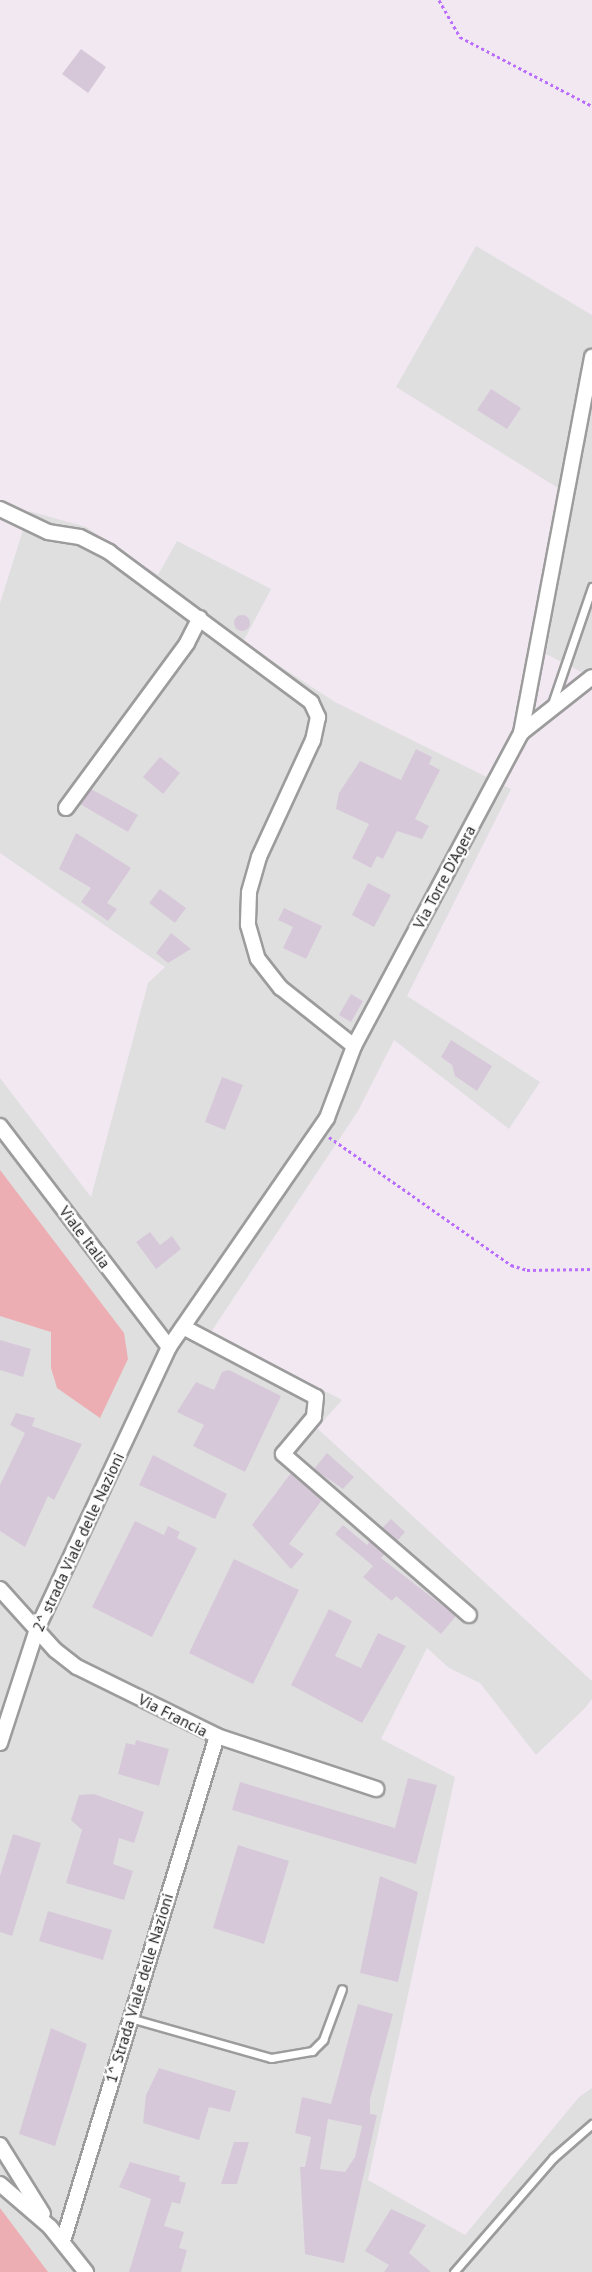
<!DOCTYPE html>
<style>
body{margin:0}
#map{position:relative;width:592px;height:2272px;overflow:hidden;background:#f2e8f1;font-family:"PT Sans",sans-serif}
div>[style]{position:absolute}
.residential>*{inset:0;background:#dfdfe0}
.grass>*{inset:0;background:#ecaeb2}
.building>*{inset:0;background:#d7c8d9}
.round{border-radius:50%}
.path>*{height:3px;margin-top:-1.5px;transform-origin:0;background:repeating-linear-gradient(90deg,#ba6efd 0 3px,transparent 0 6px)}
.roads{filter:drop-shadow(2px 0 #9c9c9c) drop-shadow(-2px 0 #9c9c9c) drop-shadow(0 2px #9c9c9c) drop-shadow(0 -2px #9c9c9c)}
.service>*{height:7px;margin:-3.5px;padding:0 3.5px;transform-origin:3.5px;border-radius:3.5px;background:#fff}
.minor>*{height:14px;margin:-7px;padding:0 7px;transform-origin:7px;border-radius:7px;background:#fff}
span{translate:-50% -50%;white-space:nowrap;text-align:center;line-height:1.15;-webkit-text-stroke:4.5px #fff;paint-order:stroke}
.street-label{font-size:16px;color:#222}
</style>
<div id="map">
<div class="residential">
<div style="clip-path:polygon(476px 246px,592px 315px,592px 668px,587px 675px,546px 654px,574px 498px,396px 387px)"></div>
<div style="clip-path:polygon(29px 511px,86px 527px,158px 575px,177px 541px,271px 589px,243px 642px,335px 702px,511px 789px,407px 996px,540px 1082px,509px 1129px,394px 1040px,358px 1111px,211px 1332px,342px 1400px,317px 1428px,592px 1681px,592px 1699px,585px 1708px,536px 1755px,480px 1683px,449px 1668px,427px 1648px,381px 1739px,455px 1777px,368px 2180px,465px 2235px,579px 2097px,592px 2088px,592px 2272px,0 2272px,0 1078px,91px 1197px,148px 983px,165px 967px,0 853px,0 603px)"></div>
</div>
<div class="grass">
<div style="clip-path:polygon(0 1170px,124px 1333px,128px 1359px,100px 1418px,57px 1388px,51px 1368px,51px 1332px,0 1316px)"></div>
<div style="clip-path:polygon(0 2208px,48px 2272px,0 2272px)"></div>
</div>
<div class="building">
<div style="clip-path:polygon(81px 49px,106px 67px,88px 93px,62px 74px)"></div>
<div style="clip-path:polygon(491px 389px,521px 408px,507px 429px,477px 410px)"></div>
<div class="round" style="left:234px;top:615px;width:16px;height:16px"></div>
<div style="clip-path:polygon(416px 749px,432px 757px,429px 764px,440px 770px,415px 819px,429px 826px,422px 839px,397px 831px,383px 859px,377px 856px,371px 868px,352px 858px,369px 824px,336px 809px,339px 793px,360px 761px,401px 780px)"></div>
<div style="clip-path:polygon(160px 757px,180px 773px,163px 794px,143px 777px)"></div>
<div style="clip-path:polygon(91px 789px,138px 815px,128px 832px,80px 804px)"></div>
<div style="clip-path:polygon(76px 833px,131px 868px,107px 903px,117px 909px,108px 921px,81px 902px,91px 888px,59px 869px)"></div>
<div style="clip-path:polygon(368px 883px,391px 895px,374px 927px,352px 915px)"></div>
<div style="clip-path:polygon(160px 889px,186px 908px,175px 923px,149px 903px)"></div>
<div style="clip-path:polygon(284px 908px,322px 926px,306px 959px,283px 948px,293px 927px,278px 920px)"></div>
<div style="clip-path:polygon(171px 933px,191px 949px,168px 963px,156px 953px)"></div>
<div style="clip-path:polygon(351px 994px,363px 1001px,351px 1022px,339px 1015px)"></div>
<div style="clip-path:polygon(451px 1040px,492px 1066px,477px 1091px,455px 1076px,452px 1065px,441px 1057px)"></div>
<div style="clip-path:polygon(222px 1077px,243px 1085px,225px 1130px,205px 1122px)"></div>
<div style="clip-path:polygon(150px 1232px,160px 1245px,172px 1236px,181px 1249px,156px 1269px,136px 1242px)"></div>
<div style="clip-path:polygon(0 1340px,31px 1349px,23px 1377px,0 1370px)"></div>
<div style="clip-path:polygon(229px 1370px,281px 1396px,245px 1472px,193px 1446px,204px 1425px,177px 1412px,196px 1382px,214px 1390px,222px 1372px)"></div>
<div style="clip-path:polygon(16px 1413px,35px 1418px,32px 1426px,82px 1444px,54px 1500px,48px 1496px,25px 1547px,0 1531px,0 1485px,25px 1433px,10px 1425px)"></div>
<div style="clip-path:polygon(327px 1453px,354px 1477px,343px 1489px,314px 1469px)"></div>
<div style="clip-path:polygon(153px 1455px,227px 1494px,215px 1519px,139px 1485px)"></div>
<div style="clip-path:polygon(291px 1473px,322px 1500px,289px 1544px,304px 1554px,291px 1569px,252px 1525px)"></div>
<div style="clip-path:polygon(391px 1519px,405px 1532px,397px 1541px,382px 1528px)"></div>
<div style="clip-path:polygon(135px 1521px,164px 1535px,168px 1526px,180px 1532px,177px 1538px,197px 1548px,152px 1637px,92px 1607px)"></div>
<div style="clip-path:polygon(343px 1525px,367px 1545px,370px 1541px,385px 1554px,381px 1558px,456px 1616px,441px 1634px,396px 1596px,392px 1601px,363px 1577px,373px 1566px,335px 1534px)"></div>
<div style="clip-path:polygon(234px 1559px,299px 1590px,253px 1684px,189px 1653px)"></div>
<div style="clip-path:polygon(329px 1609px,352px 1621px,335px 1656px,361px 1668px,378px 1633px,406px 1646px,362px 1723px,291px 1685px)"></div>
<div style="clip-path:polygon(136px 1740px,169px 1749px,159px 1786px,118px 1774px,126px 1743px,135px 1745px)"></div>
<div style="clip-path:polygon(408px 1778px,437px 1785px,416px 1864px,232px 1810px,240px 1782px,395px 1828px)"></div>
<div style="clip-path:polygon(94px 1794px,144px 1812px,134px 1843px,119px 1838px,113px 1864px,133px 1871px,124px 1900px,66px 1883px,82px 1830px,71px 1820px,79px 1795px)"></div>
<div style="clip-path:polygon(13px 1834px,41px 1843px,12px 1936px,0 1932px,0 1876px)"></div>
<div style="clip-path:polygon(238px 1845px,289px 1861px,264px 1944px,213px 1928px)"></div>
<div style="clip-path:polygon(380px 1876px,418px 1892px,398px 1982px,360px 1973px)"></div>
<div style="clip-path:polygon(48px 1911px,112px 1930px,103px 1960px,39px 1941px)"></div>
<div style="clip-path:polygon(evenodd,358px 2004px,393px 2014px,370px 2099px,370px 2114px,377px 2115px,344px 2263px,305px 2254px,300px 2167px,305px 2167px,311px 2137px,295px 2133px,302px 2097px,331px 2104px,358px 2004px,328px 2119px,362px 2126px,355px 2157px,345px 2172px,320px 2169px,328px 2119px)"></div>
<div style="clip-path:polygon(51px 2028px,87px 2044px,55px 2146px,19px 2134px)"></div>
<div style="clip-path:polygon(159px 2068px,236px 2091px,230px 2112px,209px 2107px,199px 2140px,143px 2123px,146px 2095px)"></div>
<div style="clip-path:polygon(234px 2142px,249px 2142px,237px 2184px,221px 2184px)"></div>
<div style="clip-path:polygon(130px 2162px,180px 2176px,179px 2181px,186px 2183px,180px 2204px,172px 2202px,164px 2226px,184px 2232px,179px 2248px,187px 2250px,181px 2272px,129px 2272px,151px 2199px,119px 2187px)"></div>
<div style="clip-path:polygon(391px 2209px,426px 2225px,409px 2253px,431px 2272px,384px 2272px,389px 2265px,365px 2251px)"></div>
</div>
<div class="path">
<div style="left:439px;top:0;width:43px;rotate:60.4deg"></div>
<div style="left:460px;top:37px;width:149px;rotate:27.6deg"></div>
<div style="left:329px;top:1137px;width:223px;rotate:35.1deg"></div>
<div style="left:511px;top:1265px;width:17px;rotate:17deg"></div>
<div style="left:527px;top:1270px;width:65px;rotate:-0.9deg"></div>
</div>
<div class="roads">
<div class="service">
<div style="left:551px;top:707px;width:127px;rotate:-71.1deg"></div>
<div style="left:130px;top:2018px;width:147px;rotate:15.8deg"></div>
<div style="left:271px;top:2058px;width:42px;rotate:-9.7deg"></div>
<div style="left:312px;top:2051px;width:16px;rotate:-45deg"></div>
<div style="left:323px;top:2040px;width:54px;rotate:-69.6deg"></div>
<div style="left:454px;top:2272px;width:151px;rotate:-49deg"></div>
<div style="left:553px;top:2158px;width:52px;rotate:-41.1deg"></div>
</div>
<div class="minor">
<div style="left:0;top:509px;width:53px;rotate:25.6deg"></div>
<div style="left:48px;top:532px;width:32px;rotate:9deg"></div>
<div style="left:80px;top:537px;width:33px;rotate:27deg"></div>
<div style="left:109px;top:552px;width:252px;rotate:36.6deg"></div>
<div style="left:311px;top:702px;width:17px;rotate:65deg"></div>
<div style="left:318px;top:717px;width:24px;rotate:102deg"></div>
<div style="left:313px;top:740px;width:129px;rotate:114.8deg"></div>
<div style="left:259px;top:857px;width:37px;rotate:106deg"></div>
<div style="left:249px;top:893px;width:32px;rotate:92deg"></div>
<div style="left:248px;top:925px;width:35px;rotate:74deg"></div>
<div style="left:258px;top:959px;width:37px;rotate:52deg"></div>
<div style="left:281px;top:988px;width:93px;rotate:38.5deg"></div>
<div style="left:521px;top:733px;width:90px;rotate:-38.3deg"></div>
<div style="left:66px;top:808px;width:205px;rotate:-53.7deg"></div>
<div style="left:187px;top:643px;width:28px;rotate:-63deg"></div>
<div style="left:0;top:1126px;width:278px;rotate:52.6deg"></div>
<div style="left:183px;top:1327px;width:150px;rotate:27.8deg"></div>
<div style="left:316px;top:1397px;width:20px;rotate:96deg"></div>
<div style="left:314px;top:1417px;width:48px;rotate:130deg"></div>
<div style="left:283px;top:1454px;width:246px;rotate:40.9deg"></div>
<div style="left:0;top:1589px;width:82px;rotate:48deg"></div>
<div style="left:55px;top:1650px;width:28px;rotate:38deg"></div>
<div style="left:77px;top:1667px;width:156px;rotate:26.2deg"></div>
<div style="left:217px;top:1736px;width:168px;rotate:18.4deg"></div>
<div style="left:0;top:1743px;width:120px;rotate:-72deg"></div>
<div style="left:37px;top:1629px;width:311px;rotate:-64.9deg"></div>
<div style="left:169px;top:1347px;width:278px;rotate:-55.4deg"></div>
<div style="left:327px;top:1118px;width:77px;rotate:-69.4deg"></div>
<div style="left:354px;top:1046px;width:355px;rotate:-61.9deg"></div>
<div style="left:521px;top:733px;width:383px;rotate:-79.3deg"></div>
<div style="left:0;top:2145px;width:81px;rotate:58.1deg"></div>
<div style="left:0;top:2184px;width:66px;rotate:40.7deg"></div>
<div style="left:50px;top:2227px;width:58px;rotate:51.3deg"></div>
<div style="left:63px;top:2241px;width:528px;rotate:-73.04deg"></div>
</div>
</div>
<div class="street-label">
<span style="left:444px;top:877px;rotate:-62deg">Via Torre D'Agera</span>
<span style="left:85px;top:1237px;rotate:53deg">Viale Italia</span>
<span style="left:78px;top:1542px;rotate:-65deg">2^ strada Viale delle Nazioni</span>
<span style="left:173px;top:1715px;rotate:27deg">Via Francia</span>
<span style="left:139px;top:1988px;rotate:-73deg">1^ Strada Viale delle Nazioni</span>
</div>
</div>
